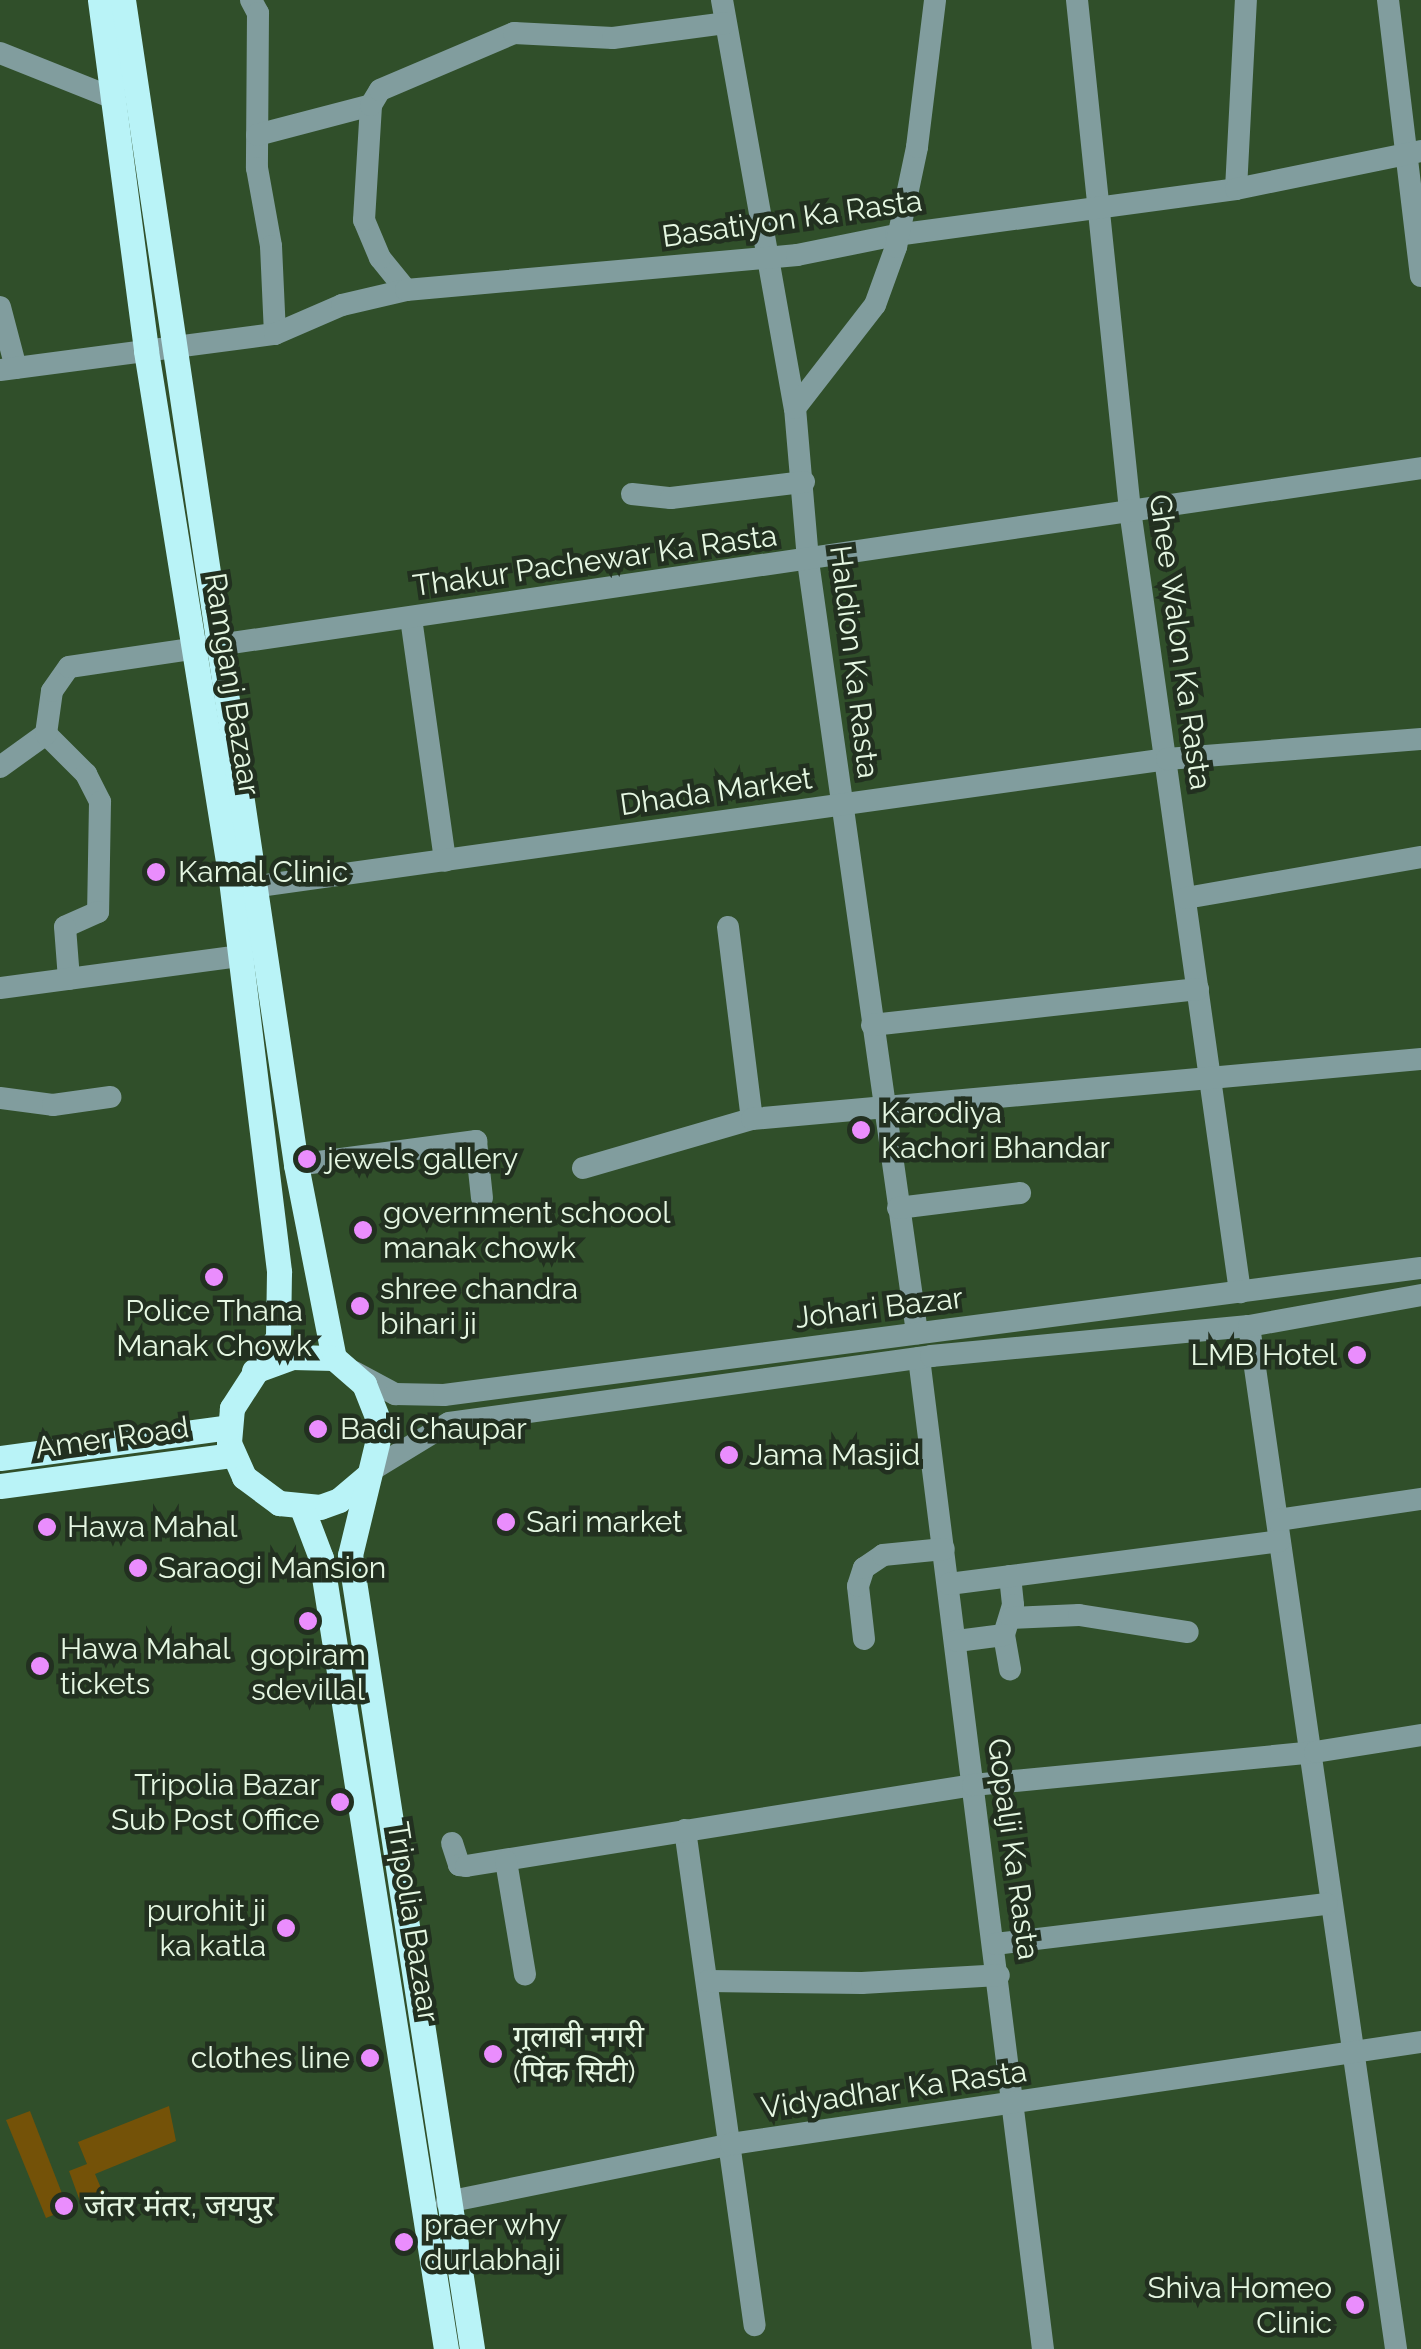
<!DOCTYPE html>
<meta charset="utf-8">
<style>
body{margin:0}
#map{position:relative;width:1421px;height:2349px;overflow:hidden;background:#304f2a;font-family:Raleway,"Noto Sans Devanagari",sans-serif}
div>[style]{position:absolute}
.green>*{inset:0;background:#745208}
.minor>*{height:22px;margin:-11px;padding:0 11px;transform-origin:11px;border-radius:11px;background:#819d9e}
.major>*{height:25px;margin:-12.5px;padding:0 12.5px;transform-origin:12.5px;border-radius:12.5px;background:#b9f3f7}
.dots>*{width:28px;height:28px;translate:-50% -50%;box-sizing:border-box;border:5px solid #223020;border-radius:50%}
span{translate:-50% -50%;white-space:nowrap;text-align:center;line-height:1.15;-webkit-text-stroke:9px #223020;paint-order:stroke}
.street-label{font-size:30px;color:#e5f7e2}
.poi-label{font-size:30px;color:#e5f7e2}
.left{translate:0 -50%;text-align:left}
.right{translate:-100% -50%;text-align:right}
</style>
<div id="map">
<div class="green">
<div style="clip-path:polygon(169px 2106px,176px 2141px,95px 2174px,104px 2195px,81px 2204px,69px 2171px,87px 2164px,78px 2142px)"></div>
<div style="clip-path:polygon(30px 2111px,68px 2209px,46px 2218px,6px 2120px)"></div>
</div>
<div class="minor">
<div style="left:251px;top:0;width:15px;rotate:62deg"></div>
<div style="left:258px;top:13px;width:155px;rotate:90.4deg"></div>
<div style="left:257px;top:168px;width:79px;rotate:79.8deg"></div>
<div style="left:271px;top:246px;width:88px;rotate:87.4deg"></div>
<div style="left:722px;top:0;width:414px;rotate:79.9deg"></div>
<div style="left:795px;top:408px;width:154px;rotate:85.1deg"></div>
<div style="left:808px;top:561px;width:780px;rotate:81.96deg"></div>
<div style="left:1077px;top:0;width:513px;rotate:84.07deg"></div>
<div style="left:1130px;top:510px;width:790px;rotate:81.99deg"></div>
<div style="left:1388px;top:0;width:278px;rotate:83.2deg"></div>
<div style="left:0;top:53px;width:122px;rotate:21.7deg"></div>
<div style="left:257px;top:135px;width:118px;rotate:-14.7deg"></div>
<div style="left:1236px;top:189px;width:189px;rotate:-87deg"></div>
<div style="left:406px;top:290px;width:41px;rotate:-129.1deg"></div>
<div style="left:380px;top:258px;width:41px;rotate:-112.8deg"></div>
<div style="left:364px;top:220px;width:115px;rotate:-86.5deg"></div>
<div style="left:371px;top:105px;width:17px;rotate:-59deg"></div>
<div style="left:380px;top:90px;width:146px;rotate:-23deg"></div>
<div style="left:514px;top:33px;width:99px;rotate:2.9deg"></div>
<div style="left:613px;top:38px;width:113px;rotate:-7.6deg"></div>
<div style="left:0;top:307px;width:63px;rotate:75.3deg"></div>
<div style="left:0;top:370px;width:277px;rotate:-7.5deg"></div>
<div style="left:275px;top:334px;width:73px;rotate:-23.4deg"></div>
<div style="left:342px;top:305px;width:66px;rotate:-13.2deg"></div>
<div style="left:406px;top:290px;width:393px;rotate:-5.1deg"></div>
<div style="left:797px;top:255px;width:101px;rotate:-11.4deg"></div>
<div style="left:896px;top:235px;width:343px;rotate:-7.7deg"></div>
<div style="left:1236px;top:189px;width:189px;rotate:-11.6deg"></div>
<div style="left:795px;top:408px;width:130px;rotate:-52.2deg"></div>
<div style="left:875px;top:305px;width:62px;rotate:-70.1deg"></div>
<div style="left:896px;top:247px;width:102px;rotate:-78.1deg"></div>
<div style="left:917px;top:147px;width:148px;rotate:-83deg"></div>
<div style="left:632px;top:494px;width:39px;rotate:6deg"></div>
<div style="left:671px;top:498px;width:134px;rotate:-6.9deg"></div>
<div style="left:411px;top:618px;width:245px;rotate:82deg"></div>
<div style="left:46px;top:734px;width:57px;rotate:45deg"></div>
<div style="left:86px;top:774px;width:31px;rotate:63deg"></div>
<div style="left:100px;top:802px;width:110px;rotate:91deg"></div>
<div style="left:98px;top:912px;width:36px;rotate:156deg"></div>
<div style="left:65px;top:927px;width:52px;rotate:85.6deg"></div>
<div style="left:0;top:767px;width:57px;rotate:-35.7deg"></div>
<div style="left:46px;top:734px;width:43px;rotate:-82.1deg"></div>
<div style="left:52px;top:691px;width:29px;rotate:-55deg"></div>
<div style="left:69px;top:667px;width:1367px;rotate:-8.37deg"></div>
<div style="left:259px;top:886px;width:917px;rotate:-7.96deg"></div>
<div style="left:1167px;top:759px;width:255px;rotate:-4.5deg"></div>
<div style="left:1186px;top:898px;width:239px;rotate:-9.9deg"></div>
<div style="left:728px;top:927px;width:193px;rotate:82.9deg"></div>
<div style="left:0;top:988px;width:256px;rotate:-7.6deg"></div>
<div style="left:872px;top:1025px;width:328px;rotate:-6.3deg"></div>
<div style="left:0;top:1098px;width:53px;rotate:7.5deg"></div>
<div style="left:53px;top:1105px;width:58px;rotate:-8deg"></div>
<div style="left:296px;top:1165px;width:182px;rotate:-7.6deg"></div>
<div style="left:476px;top:1141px;width:57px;rotate:84deg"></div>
<div style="left:583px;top:1168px;width:176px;rotate:-16.2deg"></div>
<div style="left:752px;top:1119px;width:672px;rotate:-5.12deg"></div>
<div style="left:898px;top:1208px;width:123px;rotate:-7deg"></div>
<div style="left:1249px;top:1326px;width:1034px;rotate:81.82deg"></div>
<div style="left:919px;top:1358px;width:999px;rotate:82.87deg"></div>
<div style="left:354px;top:1372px;width:47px;rotate:28.2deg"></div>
<div style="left:395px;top:1394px;width:49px;rotate:1.2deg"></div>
<div style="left:444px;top:1395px;width:985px;rotate:-7.41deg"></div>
<div style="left:370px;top:1471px;width:92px;rotate:-31.3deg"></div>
<div style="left:449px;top:1423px;width:487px;rotate:-7.9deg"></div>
<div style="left:931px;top:1356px;width:319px;rotate:-5.4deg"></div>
<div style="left:1249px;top:1326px;width:175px;rotate:-10.2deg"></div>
<div style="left:1278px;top:1520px;width:145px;rotate:-8.4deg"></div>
<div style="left:1010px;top:1576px;width:29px;rotate:84deg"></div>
<div style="left:1013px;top:1605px;width:31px;rotate:107deg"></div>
<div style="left:1004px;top:1635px;width:35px;rotate:80deg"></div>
<div style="left:949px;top:1584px;width:333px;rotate:-7.4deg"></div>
<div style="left:1011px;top:1618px;width:68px;rotate:-2.5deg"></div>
<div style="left:1079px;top:1615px;width:110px;rotate:8.9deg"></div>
<div style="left:864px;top:1639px;width:53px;rotate:-96.5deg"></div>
<div style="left:858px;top:1586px;width:19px;rotate:-72deg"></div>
<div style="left:864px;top:1568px;width:23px;rotate:-34deg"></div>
<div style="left:883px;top:1555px;width:61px;rotate:-5.6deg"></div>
<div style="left:957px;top:1641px;width:47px;rotate:-7.3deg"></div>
<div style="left:685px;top:1830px;width:500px;rotate:82deg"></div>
<div style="left:452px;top:1843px;width:23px;rotate:72deg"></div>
<div style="left:459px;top:1865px;width:7px;rotate:8deg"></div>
<div style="left:466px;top:1866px;width:513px;rotate:-9.08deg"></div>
<div style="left:973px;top:1785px;width:344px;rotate:-5.5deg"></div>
<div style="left:1315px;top:1752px;width:107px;rotate:-9.1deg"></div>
<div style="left:506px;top:1861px;width:115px;rotate:80.5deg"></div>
<div style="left:995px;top:1944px;width:334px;rotate:-6.9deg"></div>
<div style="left:708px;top:1981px;width:154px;rotate:0.7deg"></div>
<div style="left:862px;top:1983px;width:137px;rotate:-3.3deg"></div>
<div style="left:447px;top:2202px;width:290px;rotate:-11.5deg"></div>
<div style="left:731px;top:2144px;width:697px;rotate:-8.41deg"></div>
</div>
<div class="major">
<div style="left:100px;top:0;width:354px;rotate:82.5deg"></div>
<div style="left:146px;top:351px;width:536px;rotate:80.87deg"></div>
<div style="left:231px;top:880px;width:395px;rotate:83deg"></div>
<div style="left:279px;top:1272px;width:65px;rotate:90.9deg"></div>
<div style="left:278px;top:1337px;width:85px;rotate:122.9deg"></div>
<div style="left:232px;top:1408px;width:35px;rotate:95deg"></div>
<div style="left:229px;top:1443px;width:37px;rotate:66deg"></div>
<div style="left:244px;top:1477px;width:44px;rotate:36.6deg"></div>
<div style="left:279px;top:1503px;width:41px;rotate:5.6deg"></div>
<div style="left:320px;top:1507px;width:20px;rotate:-20deg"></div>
<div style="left:339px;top:1500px;width:39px;rotate:-40deg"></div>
<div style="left:123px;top:0;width:1178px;rotate:81.55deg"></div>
<div style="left:296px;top:1165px;width:197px;rotate:78.9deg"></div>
<div style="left:254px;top:1371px;width:40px;rotate:-20.2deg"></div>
<div style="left:292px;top:1357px;width:42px;rotate:1.4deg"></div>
<div style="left:334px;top:1358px;width:40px;rotate:41deg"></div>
<div style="left:364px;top:1384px;width:46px;rotate:68.4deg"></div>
<div style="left:381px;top:1427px;width:132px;rotate:103.6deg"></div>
<div style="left:350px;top:1555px;width:803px;rotate:81.26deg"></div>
<div style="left:0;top:1458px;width:231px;rotate:-7.7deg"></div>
<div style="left:0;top:1486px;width:235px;rotate:-7.6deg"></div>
<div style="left:302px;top:1508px;width:53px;rotate:69.2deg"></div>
<div style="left:321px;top:1558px;width:801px;rotate:81.02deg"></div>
</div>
<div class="dots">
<div style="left:156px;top:872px;background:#ea8dfd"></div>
<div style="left:861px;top:1130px;background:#ea8dfd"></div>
<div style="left:307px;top:1159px;background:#ea8dfd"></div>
<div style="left:363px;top:1230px;background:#ea8dfd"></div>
<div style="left:214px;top:1277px;background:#ea8dfd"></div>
<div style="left:360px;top:1306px;background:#ea8dfd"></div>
<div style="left:1357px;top:1355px;background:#ea8dfd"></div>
<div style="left:318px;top:1429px;background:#ea8dfd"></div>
<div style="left:729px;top:1455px;background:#ea8dfd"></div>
<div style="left:506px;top:1522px;background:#ea8dfd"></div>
<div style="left:47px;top:1527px;background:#ea8dfd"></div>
<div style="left:138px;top:1568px;background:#ea8dfd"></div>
<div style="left:308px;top:1621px;background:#ea8dfd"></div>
<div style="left:40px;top:1666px;background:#ea8dfd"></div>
<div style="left:340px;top:1802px;background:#ea8dfd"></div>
<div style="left:286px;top:1928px;background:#ea8dfd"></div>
<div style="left:493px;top:2054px;background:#ea8dfd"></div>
<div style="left:370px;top:2058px;background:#ea8dfd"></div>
<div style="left:64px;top:2206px;background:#ea8dfd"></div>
<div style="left:404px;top:2242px;background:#ea8dfd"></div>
<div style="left:1355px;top:2305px;background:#ea8dfd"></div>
</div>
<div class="street-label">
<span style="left:792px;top:219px;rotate:-8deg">Basatiyon Ka Rasta</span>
<span style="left:595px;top:561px;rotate:-8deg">Thakur Pachewar Ka Rasta</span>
<span style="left:1180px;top:642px;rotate:82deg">Ghee Walon Ka Rasta</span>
<span style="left:854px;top:662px;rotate:83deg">Haldion Ka Rasta</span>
<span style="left:232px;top:684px;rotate:81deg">Ramganj Bazaar</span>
<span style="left:716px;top:792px;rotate:-8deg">Dhada Market</span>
<span style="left:879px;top:1308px;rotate:-7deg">Johari Bazar</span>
<span style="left:112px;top:1438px;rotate:-8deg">Amer Road</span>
<span style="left:1013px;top:1849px;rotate:82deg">Gopalji Ka Rasta</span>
<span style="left:413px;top:1922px;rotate:81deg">Tripolia Bazaar</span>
<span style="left:894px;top:2090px;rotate:-8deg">Vidyadhar Ka Rasta</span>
</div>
<div class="poi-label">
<span class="left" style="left:178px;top:872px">Kamal Clinic</span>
<span class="left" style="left:881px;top:1130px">Karodiya<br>Kachori Bhandar</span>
<span class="left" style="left:327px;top:1159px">jewels gallery</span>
<span class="left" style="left:383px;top:1230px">government schoool<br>manak chowk</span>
<span class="left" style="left:380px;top:1306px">shree chandra<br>bihari ji</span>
<span style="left:214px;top:1328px">Police Thana<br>Manak Chowk</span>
<span class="right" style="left:1337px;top:1355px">LMB Hotel</span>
<span class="left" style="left:340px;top:1429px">Badi Chaupar</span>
<span class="left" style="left:749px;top:1455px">Jama Masjid</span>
<span class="left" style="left:526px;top:1522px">Sari market</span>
<span class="left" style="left:67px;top:1527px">Hawa Mahal</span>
<span class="left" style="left:158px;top:1568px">Saraogi Mansion</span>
<span class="left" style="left:60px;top:1666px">Hawa Mahal<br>tickets</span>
<span style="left:308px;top:1672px">gopiram<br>sdevillal</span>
<span class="right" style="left:320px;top:1802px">Tripolia Bazar<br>Sub Post Office</span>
<span class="right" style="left:266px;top:1928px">purohit ji<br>ka katla</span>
<span class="left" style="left:513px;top:2054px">गुलाबी नगरी<br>(पिंक सिटी)</span>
<span class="right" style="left:350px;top:2058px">clothes line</span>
<span class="left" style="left:84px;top:2206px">जंतर मंतर, जयपुर</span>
<span class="left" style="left:424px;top:2242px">praer why<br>durlabhaji</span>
<span class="right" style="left:1332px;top:2305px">Shiva Homeo<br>Clinic</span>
</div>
</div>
